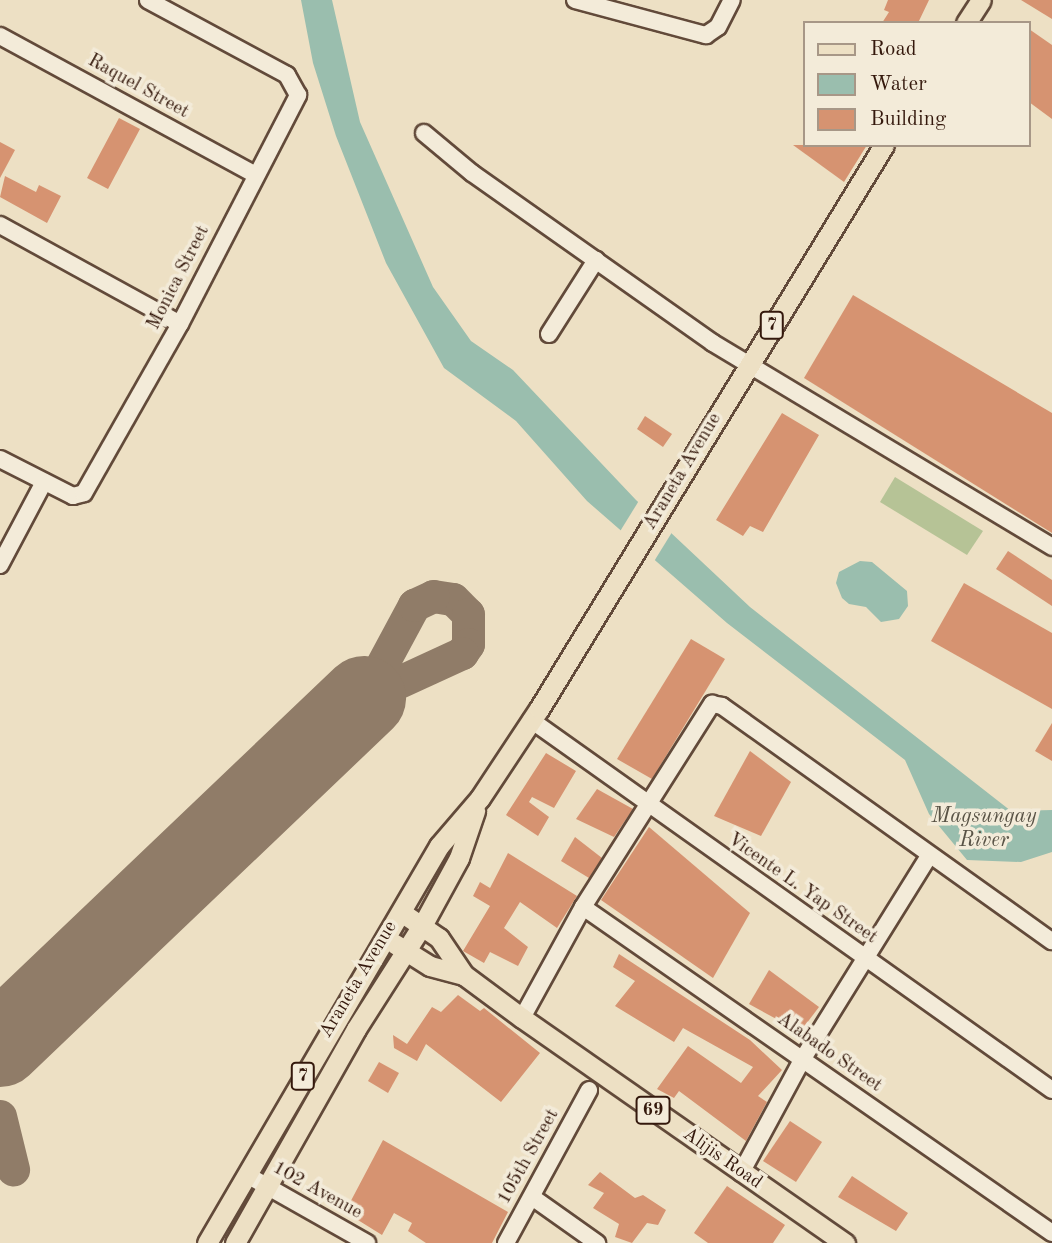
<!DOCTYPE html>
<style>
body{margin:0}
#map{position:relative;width:1052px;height:1243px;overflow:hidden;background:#ede0c4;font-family:"Old Standard TT",serif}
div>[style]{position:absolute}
.green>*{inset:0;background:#b6c396}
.water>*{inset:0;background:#9abeae}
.pier>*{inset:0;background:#ede0c4}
.taxiway>*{height:33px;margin:-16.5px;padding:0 16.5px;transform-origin:16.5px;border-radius:16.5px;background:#907c68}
.runway>*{height:84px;margin:-42px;padding:0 42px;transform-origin:42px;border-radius:42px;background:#907c68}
.building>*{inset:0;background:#d69371}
.roads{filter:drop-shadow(2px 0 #624a3a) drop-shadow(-2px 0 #624a3a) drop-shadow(0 2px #624a3a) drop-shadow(0 -2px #624a3a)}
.minor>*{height:16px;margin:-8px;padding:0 8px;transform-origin:8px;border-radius:8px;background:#f3ebd9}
.major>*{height:19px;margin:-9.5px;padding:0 9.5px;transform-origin:9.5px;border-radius:9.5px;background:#ede0c4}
span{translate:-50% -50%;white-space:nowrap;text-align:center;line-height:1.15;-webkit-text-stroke:7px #f3ebd9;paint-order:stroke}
.shield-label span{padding:2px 5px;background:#f3ebd9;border:2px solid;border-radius:5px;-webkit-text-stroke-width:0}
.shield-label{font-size:18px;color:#34180c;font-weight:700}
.street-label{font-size:19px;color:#34180c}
.water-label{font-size:21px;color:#585245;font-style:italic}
.legend{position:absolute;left:803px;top:21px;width:228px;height:126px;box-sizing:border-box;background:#f3ebd9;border:2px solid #a79787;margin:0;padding:9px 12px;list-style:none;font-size:21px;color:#34180c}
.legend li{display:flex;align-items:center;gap:14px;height:35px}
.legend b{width:35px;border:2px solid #a79787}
</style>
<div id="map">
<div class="green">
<div style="clip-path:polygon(895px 477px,983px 531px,967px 555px,880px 502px)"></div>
</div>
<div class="water">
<div style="clip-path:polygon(301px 0,332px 0,360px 122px,433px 287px,471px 341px,513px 370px,636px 500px,750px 607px,1011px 811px,1052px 810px,1052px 852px,1021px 862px,967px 860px,929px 814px,905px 760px,727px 623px,587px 501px,516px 421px,444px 368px,386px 263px,336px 136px,313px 63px)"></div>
<div style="clip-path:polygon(860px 561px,872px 562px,907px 591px,908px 606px,899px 619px,881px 622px,866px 607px,849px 604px,842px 598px,836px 583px,839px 572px)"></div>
</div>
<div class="pier">
<div style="clip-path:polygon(640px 499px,674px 529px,653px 563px,619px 533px)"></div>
</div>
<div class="taxiway">
<div style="left:433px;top:596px;width:20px;rotate:9deg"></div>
<div style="left:453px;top:599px;width:21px;rotate:45deg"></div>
<div style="left:468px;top:614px;width:30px;rotate:90deg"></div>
<div style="left:468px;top:644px;width:11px;rotate:124deg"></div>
<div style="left:462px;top:653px;width:108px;rotate:155.3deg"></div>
<div style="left:364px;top:698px;width:106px;rotate:-61.7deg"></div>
<div style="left:414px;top:605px;width:21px;rotate:-25deg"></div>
<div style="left:0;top:1116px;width:55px;rotate:76.2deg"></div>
</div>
<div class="runway">
<div style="left:0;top:1045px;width:503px;rotate:-43.63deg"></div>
</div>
<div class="building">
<div style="clip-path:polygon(888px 0,929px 0,918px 23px,882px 23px,889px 12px,884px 10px)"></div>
<div style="clip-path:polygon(1021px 0,1052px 0,1052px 19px)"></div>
<div style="clip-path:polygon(1029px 29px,1052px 45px,1052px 119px,1029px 102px)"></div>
<div style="clip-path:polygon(119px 118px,140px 129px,108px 189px,87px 178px)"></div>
<div style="clip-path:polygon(0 142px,15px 150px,0 178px)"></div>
<div style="clip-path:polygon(793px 145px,867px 145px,844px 182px)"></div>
<div style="clip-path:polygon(5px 176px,36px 192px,39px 185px,61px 196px,47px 223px,0 197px)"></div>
<div style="clip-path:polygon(853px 295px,1052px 413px,1052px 533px,804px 378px)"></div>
<div style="clip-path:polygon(782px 413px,819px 435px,763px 532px,750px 526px,743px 536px,716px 520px)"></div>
<div style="clip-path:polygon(645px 416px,672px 434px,663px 447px,637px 429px)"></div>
<div style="clip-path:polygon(1008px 551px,1052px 580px,1052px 606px,996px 569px)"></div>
<div style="clip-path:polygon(964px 583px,1052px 633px,1052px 709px,931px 641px)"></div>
<div style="clip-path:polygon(691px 639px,725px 659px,652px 779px,617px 759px)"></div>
<div style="clip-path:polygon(1052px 723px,1052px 761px,1035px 751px)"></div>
<div style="clip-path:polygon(750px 751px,791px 782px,761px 836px,714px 816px)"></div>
<div style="clip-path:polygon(546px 753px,576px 771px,554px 808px,532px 797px,529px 802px,549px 817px,538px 836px,506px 815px)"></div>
<div style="clip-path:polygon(597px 789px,633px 809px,614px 837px,576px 819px)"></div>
<div style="clip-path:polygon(649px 827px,750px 913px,713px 978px,601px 900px)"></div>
<div style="clip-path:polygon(575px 837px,602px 858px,589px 878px,561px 861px)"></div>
<div style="clip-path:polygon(508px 853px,577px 896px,557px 928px,520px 902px,504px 928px,528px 947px,518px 966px,490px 952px,484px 963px,463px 951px,490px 906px,473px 896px,480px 882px,490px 888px)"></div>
<div style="clip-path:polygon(619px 954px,750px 1040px,782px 1070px,758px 1096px,767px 1102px,746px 1141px,679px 1091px,674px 1098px,657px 1089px,688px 1046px,741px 1083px,753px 1067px,683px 1028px,674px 1042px,615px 1006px,635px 981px,613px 967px)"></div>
<div style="clip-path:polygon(769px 970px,819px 1007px,800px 1032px,749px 1004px)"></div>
<div style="clip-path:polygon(458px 995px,480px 1011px,484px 1008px,540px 1053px,501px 1102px,426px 1044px,417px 1061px,394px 1048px,393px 1035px,407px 1044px,432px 1007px,441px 1012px)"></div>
<div style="clip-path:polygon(379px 1062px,399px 1073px,388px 1093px,368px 1081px)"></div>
<div style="clip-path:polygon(790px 1121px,822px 1142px,796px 1182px,763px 1161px)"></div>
<div style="clip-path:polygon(383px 1140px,508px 1212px,492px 1243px,426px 1243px,408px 1231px,412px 1223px,394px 1213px,382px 1235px,345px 1212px)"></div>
<div style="clip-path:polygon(600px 1172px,635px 1198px,643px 1195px,666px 1210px,658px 1225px,647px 1223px,632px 1243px,615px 1237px,619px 1224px,593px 1208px,604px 1193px,588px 1185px)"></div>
<div style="clip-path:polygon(852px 1176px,908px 1213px,896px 1231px,838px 1197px)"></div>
<div style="clip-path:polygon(727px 1186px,785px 1225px,773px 1243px,708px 1243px,694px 1233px)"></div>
</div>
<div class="roads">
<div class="minor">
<div style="left:575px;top:0;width:136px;rotate:15deg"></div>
<div style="left:706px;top:35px;width:14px;rotate:-34deg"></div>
<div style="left:718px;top:27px;width:30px;rotate:-63deg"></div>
<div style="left:0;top:36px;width:291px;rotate:28.5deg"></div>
<div style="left:424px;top:133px;width:62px;rotate:39.8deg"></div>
<div style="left:472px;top:173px;width:295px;rotate:35.2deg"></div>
<div style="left:713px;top:343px;width:396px;rotate:31deg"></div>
<div style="left:0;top:225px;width:205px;rotate:28.8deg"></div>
<div style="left:549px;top:334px;width:88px;rotate:-57.6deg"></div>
<div style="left:0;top:459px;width:82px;rotate:26.9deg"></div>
<div style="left:73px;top:496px;width:11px;rotate:-15deg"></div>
<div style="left:84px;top:493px;width:194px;rotate:-60.4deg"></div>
<div style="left:180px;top:324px;width:258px;rotate:-62.7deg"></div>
<div style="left:298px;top:95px;width:23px;rotate:-119deg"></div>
<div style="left:287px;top:75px;width:158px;rotate:-151.7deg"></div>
<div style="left:0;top:565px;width:94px;rotate:-62.1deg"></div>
<div style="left:531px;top:720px;width:639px;rotate:35.38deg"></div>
<div style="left:583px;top:907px;width:571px;rotate:34.8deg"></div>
<div style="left:522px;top:1018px;width:127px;rotate:-61.2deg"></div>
<div style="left:583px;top:907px;width:241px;rotate:-57.6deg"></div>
<div style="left:712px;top:704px;width:10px;rotate:11deg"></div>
<div style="left:722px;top:706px;width:405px;rotate:35.5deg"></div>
<div style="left:741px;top:1173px;width:128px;rotate:-61.6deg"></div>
<div style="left:802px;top:1060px;width:240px;rotate:-58.1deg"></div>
<div style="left:247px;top:1175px;width:138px;rotate:29.5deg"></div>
<div style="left:532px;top:1197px;width:80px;rotate:35.3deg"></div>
<div style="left:506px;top:1243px;width:174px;rotate:-61.5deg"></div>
</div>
<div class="major">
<div style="left:966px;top:23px;width:27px;rotate:-57deg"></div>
<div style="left:401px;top:912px;width:46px;rotate:34.4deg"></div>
<div style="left:439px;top:938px;width:45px;rotate:56deg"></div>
<div style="left:464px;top:975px;width:72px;rotate:36.6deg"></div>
<div style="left:522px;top:1018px;width:394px;rotate:34.9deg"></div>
<div style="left:395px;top:944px;width:41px;rotate:32.2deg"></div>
<div style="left:430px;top:966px;width:35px;rotate:15deg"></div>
<div style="left:207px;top:1243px;width:460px;rotate:-59.7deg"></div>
<div style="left:439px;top:846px;width:63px;rotate:-49.5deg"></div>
<div style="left:480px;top:798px;width:107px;rotate:-56.5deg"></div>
<div style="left:539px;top:709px;width:661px;rotate:-58.55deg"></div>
<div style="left:235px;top:1243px;width:246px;rotate:-60.5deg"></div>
<div style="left:356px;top:1029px;width:125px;rotate:-57.5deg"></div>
<div style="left:423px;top:924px;width:75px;rotate:-61.4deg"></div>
<div style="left:459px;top:858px;width:50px;rotate:-71.2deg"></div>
</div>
</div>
<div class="shield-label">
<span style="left:772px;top:325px">7</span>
<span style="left:303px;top:1076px">7</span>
<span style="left:653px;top:1110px">69</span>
</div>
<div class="street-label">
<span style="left:138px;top:87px;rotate:29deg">Raquel Street</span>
<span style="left:179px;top:278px;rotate:-63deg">Monica Street</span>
<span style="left:683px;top:472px;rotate:-59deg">Araneta Avenue</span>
<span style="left:802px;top:889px;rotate:35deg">Vicente L. Yap Street</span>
<span style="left:359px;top:980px;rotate:-59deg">Araneta Avenue</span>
<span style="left:829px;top:1053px;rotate:35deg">Alabado Street</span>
<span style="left:529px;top:1157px;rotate:-61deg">105th Street</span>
<span style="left:722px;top:1159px;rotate:35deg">Alijis Road</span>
<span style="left:317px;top:1191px;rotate:29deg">102 Avenue</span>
</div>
<div class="water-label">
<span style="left:984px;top:829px">Magsungay<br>River</span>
</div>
<ul class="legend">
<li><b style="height:9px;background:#ede0c4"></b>Road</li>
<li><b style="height:19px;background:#9abeae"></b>Water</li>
<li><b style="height:19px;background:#d69371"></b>Building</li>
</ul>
</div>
